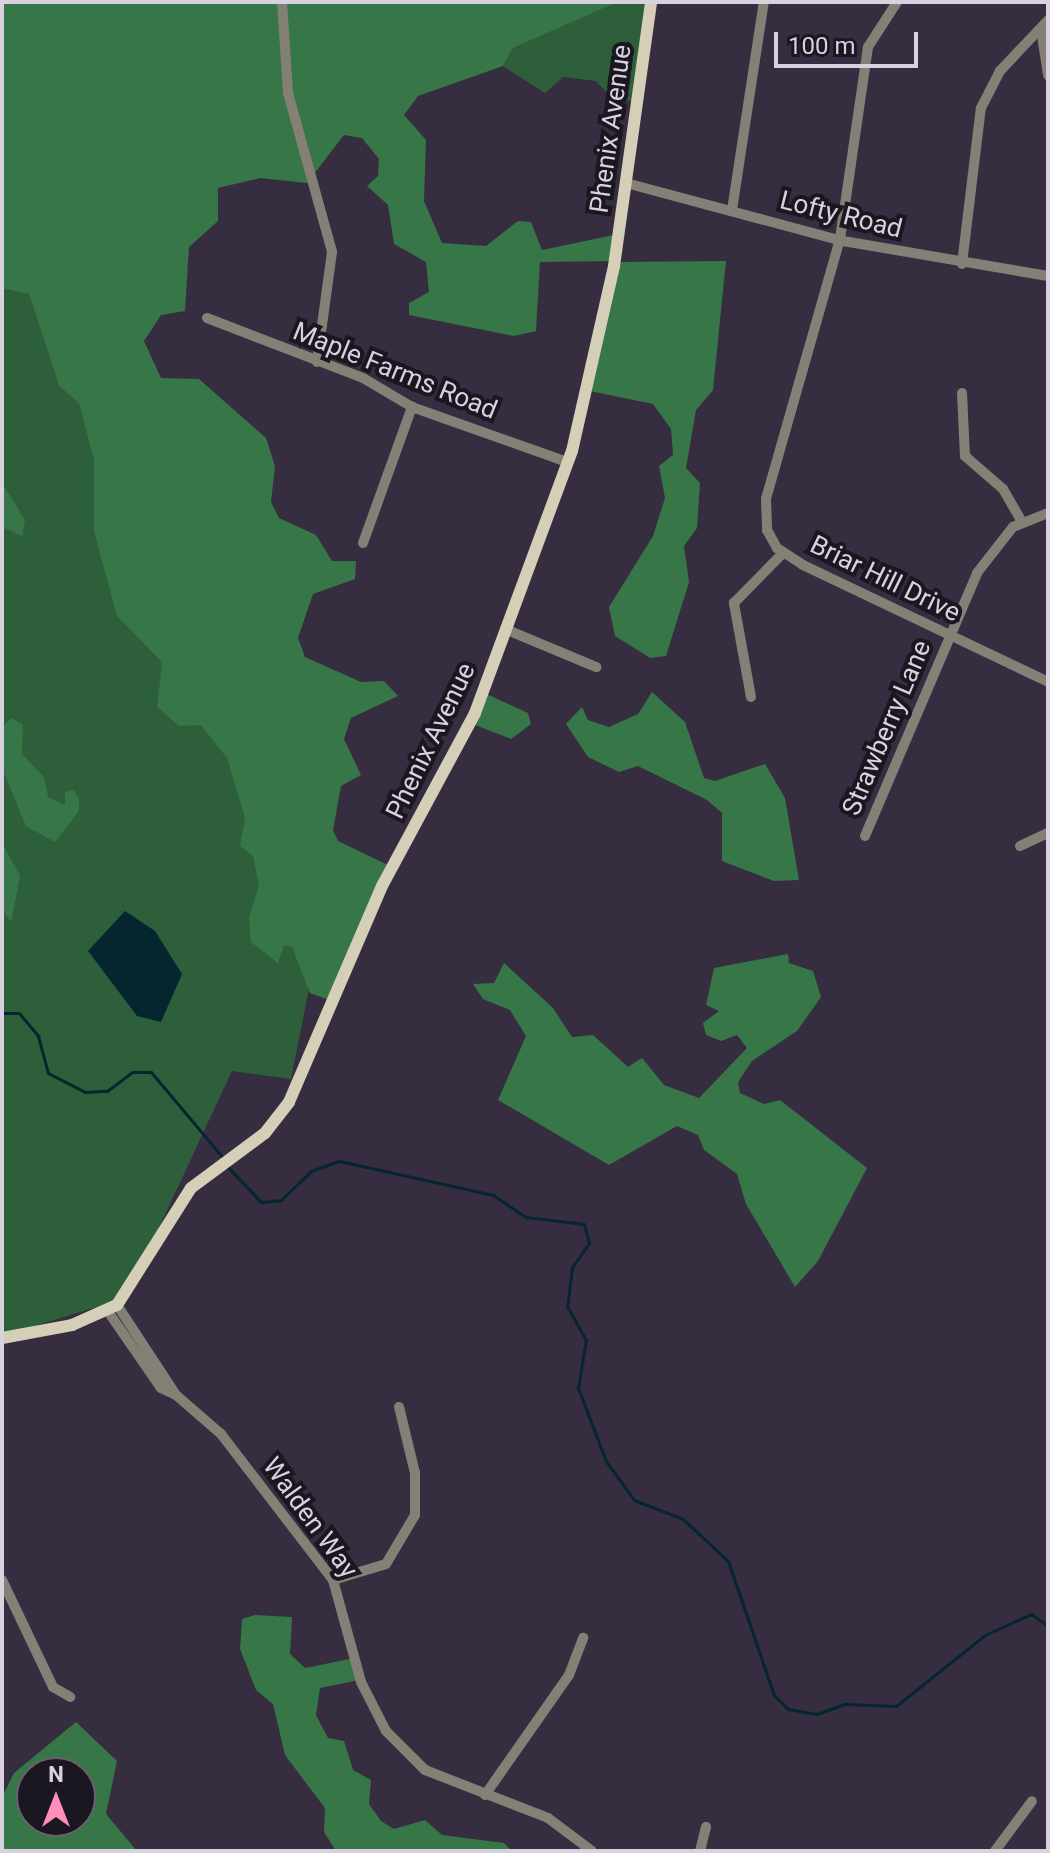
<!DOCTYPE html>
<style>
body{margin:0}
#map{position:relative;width:1050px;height:1853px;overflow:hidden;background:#362d41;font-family:Roboto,sans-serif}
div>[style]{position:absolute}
.green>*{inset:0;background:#2d603a}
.forest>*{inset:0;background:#377647}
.water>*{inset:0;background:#05262e}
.stream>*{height:3px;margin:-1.5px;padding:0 1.5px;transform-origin:1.5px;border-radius:1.5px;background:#05262e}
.minor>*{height:10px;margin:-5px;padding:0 5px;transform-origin:5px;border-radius:5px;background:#848075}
.major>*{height:12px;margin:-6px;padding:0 6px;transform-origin:6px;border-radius:6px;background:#d6cfb7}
span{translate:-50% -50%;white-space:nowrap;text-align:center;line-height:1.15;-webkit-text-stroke:8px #1b1721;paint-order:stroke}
.street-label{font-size:26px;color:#d8d2e0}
.frame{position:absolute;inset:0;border:4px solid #d8d2e0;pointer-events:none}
.north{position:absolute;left:16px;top:1757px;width:80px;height:80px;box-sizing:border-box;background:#1b1721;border:2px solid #67626d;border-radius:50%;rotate:0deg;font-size:22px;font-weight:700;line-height:32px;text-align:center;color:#d8d2e0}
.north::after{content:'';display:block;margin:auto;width:28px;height:36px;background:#ff8eba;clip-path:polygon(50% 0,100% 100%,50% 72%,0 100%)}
.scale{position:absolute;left:774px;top:32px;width:144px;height:36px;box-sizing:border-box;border:4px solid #d8d2e0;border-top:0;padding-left:10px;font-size:24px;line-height:28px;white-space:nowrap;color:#d8d2e0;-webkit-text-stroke:6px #1b1721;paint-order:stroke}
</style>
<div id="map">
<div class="green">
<div style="clip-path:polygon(618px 2px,652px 2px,637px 103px,610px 96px,596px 81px,563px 77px,545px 93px,503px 66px,513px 48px)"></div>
<div style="clip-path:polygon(2px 280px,29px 294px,59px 386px,129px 444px,248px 762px,322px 924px,291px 1079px,232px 1071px,126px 1298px,2px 1336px)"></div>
</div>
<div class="forest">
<div style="clip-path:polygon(2px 2px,618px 2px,513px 48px,503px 66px,418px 96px,404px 115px,426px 140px,424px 201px,442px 243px,486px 246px,518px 221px,531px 222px,542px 250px,614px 235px,614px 261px,540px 262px,536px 331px,514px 336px,409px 315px,409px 303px,429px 292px,426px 262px,394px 244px,388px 205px,367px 186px,378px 176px,379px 159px,362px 138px,344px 135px,307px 183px,260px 178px,218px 188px,218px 221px,189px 247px,185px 311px,161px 315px,144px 341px,161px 378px,199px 379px,266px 438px,275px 466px,271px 502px,279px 518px,316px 535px,332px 561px,356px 561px,355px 579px,313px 594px,298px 638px,305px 657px,361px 682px,384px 681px,398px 696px,351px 718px,344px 739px,361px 775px,341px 786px,333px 830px,338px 841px,390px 866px,332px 1001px,310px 993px,292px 947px,284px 945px,278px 963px,251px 942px,249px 918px,259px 885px,253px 856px,240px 846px,245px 818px,227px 758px,201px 725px,179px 726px,157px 707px,162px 662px,117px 616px,94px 531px,94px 460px,79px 403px,59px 386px,29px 294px,2px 288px)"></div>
<div style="clip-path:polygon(726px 261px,713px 390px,696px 410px,686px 468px,700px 483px,697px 528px,684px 546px,689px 582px,666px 656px,650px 658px,615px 636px,609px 607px,653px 536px,665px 498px,659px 466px,673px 455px,671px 429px,653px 404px,590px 391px,615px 262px)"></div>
<div style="clip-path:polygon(2px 483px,25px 520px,22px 536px,2px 527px)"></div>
<div style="clip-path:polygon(482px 692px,528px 713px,531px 724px,511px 739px,470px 723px)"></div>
<div style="clip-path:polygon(652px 692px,685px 722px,704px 778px,715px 781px,765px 764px,785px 798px,799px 880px,774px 881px,722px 861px,722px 813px,707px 800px,638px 766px,619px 772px,588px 757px,566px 724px,582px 707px,588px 720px,609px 727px,638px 714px)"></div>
<div style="clip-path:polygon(12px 718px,23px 725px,22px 754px,44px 777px,48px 797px,65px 805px,65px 792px,74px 790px,79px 799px,79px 811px,55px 842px,26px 826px,2px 768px,2px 727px)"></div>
<div style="clip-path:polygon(2px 843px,20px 876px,11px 922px,2px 909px)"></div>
<div style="clip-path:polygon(788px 954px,789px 963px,813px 971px,821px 997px,797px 1031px,752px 1061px,738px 1082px,740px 1093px,764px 1104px,780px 1100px,867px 1168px,818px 1261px,795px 1287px,746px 1204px,737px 1174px,704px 1150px,698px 1135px,677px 1126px,609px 1165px,498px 1100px,526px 1036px,510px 1010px,483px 999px,473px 984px,494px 983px,504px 963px,553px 1008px,572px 1037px,593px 1035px,628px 1067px,642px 1058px,664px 1085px,699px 1098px,747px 1048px,737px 1035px,721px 1041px,706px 1035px,703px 1023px,719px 1011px,706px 1005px,714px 968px)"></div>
<div style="clip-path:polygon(255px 1615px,292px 1617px,290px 1654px,305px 1668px,355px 1658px,359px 1680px,320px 1688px,316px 1715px,328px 1738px,344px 1741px,353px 1770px,371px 1780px,369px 1804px,381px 1821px,394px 1829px,425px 1820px,442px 1835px,504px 1843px,512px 1851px,336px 1851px,324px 1832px,325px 1808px,285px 1755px,273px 1704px,256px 1690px,240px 1649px,242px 1619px)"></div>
<div style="clip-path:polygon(evenodd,76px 1722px,117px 1761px,106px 1814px,137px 1851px,2px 1851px,2px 1797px,14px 1773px,76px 1722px,32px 1773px,80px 1773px,80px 1821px,32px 1821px,32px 1773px)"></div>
</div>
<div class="water">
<div style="clip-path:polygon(125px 911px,155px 931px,182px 974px,161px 1022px,137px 1016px,88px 951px)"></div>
</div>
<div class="stream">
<div style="left:2px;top:1013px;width:17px"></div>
<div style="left:19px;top:1013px;width:30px;rotate:50deg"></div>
<div style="left:38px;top:1036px;width:38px;rotate:75deg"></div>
<div style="left:48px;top:1073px;width:42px;rotate:27.2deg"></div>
<div style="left:85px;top:1092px;width:22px;rotate:-3deg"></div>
<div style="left:107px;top:1091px;width:31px;rotate:-37deg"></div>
<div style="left:132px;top:1072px;width:19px"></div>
<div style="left:151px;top:1072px;width:114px;rotate:50deg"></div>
<div style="left:227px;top:1166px;width:50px;rotate:46.6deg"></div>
<div style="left:261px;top:1202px;width:20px;rotate:-6deg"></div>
<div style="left:281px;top:1200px;width:42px;rotate:-44deg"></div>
<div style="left:311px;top:1171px;width:30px;rotate:-20deg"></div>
<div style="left:339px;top:1161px;width:158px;rotate:12.4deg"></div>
<div style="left:493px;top:1195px;width:40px;rotate:34deg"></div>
<div style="left:526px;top:1217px;width:58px;rotate:6.9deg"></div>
<div style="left:584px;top:1224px;width:20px;rotate:75deg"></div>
<div style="left:589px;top:1243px;width:29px;rotate:125deg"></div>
<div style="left:572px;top:1267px;width:39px;rotate:97deg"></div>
<div style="left:567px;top:1306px;width:39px;rotate:61deg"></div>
<div style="left:586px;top:1340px;width:49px;rotate:99.5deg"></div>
<div style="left:578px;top:1388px;width:78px;rotate:69deg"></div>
<div style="left:606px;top:1461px;width:48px;rotate:54.3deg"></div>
<div style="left:634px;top:1500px;width:53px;rotate:21.2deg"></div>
<div style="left:683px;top:1519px;width:62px;rotate:43deg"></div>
<div style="left:728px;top:1561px;width:142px;rotate:71.1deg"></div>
<div style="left:774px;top:1695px;width:20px;rotate:45deg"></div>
<div style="left:788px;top:1709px;width:29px;rotate:10deg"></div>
<div style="left:817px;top:1714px;width:30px;rotate:-20deg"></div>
<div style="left:845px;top:1704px;width:51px;rotate:2.2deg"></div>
<div style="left:896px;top:1706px;width:114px;rotate:-38.6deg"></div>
<div style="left:985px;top:1635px;width:51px;rotate:-24.5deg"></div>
<div style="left:1031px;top:1614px;width:21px;rotate:35deg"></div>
</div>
<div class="minor">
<div style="left:282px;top:2px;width:91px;rotate:86.2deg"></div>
<div style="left:288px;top:93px;width:165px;rotate:74.5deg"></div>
<div style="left:332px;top:252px;width:111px;rotate:97.8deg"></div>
<div style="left:897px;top:2px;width:54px;rotate:122.8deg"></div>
<div style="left:868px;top:47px;width:194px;rotate:98.3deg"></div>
<div style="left:840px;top:239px;width:270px;rotate:105.9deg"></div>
<div style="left:766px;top:499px;width:31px;rotate:88deg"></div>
<div style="left:767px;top:530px;width:21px;rotate:61deg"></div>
<div style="left:777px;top:548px;width:31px;rotate:33deg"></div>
<div style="left:803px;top:565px;width:272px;rotate:25.5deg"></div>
<div style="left:1041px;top:29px;width:47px;rotate:81.3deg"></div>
<div style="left:626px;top:183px;width:225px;rotate:15deg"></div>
<div style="left:843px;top:241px;width:208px;rotate:9.7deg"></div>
<div style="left:732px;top:210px;width:210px;rotate:-81.3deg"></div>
<div style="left:962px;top:264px;width:157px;rotate:-83.1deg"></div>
<div style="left:981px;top:108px;width:42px;rotate:-62.8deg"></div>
<div style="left:1000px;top:71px;width:70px;rotate:-46.7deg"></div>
<div style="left:207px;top:318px;width:167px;rotate:21deg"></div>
<div style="left:363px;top:378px;width:57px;rotate:30.6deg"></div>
<div style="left:412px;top:407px;width:164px;rotate:19.5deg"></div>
<div style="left:962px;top:393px;width:63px;rotate:87.3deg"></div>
<div style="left:965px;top:456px;width:50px;rotate:41deg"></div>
<div style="left:1003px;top:489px;width:38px;rotate:60deg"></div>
<div style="left:363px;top:543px;width:145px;rotate:-70.2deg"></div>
<div style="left:505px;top:629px;width:99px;rotate:22.7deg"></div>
<div style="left:751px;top:697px;width:96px;rotate:-100.3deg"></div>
<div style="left:734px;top:603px;width:70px;rotate:-45.6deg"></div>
<div style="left:865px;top:836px;width:286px;rotate:-66.9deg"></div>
<div style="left:977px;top:573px;width:58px;rotate:-52deg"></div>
<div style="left:1013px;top:527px;width:38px;rotate:-22deg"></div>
<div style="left:1020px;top:846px;width:31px;rotate:-25deg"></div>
<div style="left:107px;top:1310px;width:95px;rotate:55.3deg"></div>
<div style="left:161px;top:1388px;width:17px;rotate:25deg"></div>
<div style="left:176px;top:1395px;width:108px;rotate:-123.2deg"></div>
<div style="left:176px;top:1395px;width:60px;rotate:40.9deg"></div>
<div style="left:221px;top:1434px;width:184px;rotate:52.5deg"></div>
<div style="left:333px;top:1580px;width:106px;rotate:74.6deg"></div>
<div style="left:361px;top:1682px;width:55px;rotate:63deg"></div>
<div style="left:386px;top:1731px;width:55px;rotate:45deg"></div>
<div style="left:425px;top:1770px;width:132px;rotate:21.3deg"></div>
<div style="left:548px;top:1818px;width:55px;rotate:36.9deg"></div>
<div style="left:2px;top:1580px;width:119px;rotate:64.5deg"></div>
<div style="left:53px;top:1687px;width:20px;rotate:30deg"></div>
<div style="left:333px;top:1580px;width:55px;rotate:-16.8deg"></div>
<div style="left:386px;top:1564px;width:57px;rotate:-59.4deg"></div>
<div style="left:415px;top:1515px;width:42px;rotate:-90deg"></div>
<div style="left:415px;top:1473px;width:68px;rotate:-103.6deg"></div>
<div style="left:485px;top:1795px;width:146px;rotate:-55deg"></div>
<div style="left:569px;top:1675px;width:40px;rotate:-69deg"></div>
<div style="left:700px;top:1851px;width:25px;rotate:-76deg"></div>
<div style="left:995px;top:1851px;width:62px;rotate:-53.5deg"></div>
</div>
<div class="major">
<div style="left:2px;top:1338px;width:71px;rotate:-10.5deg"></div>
<div style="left:72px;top:1325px;width:49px;rotate:-24deg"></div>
<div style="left:117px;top:1305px;width:138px;rotate:-57.7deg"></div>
<div style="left:191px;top:1188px;width:92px;rotate:-36.6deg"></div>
<div style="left:265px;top:1133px;width:39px;rotate:-52deg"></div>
<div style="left:289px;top:1102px;width:235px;rotate:-66.7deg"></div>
<div style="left:382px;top:886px;width:196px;rotate:-61.7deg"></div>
<div style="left:475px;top:713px;width:279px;rotate:-69.7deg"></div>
<div style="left:572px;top:451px;width:190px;rotate:-77.2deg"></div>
<div style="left:614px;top:266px;width:267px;rotate:-82deg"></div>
</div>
<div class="street-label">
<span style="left:611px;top:129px;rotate:-82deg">Phenix Avenue</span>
<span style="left:841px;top:215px;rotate:14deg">Lofty Road</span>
<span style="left:395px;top:371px;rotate:22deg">Maple Farms Road</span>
<span style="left:885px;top:579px;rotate:26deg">Briar Hill Drive</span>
<span style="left:887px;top:728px;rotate:-67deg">Strawberry Lane</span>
<span style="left:431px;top:741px;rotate:-64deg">Phenix Avenue</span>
<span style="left:310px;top:1518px;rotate:54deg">Walden Way</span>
</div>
<div class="frame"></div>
<div class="north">N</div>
<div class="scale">100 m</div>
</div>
